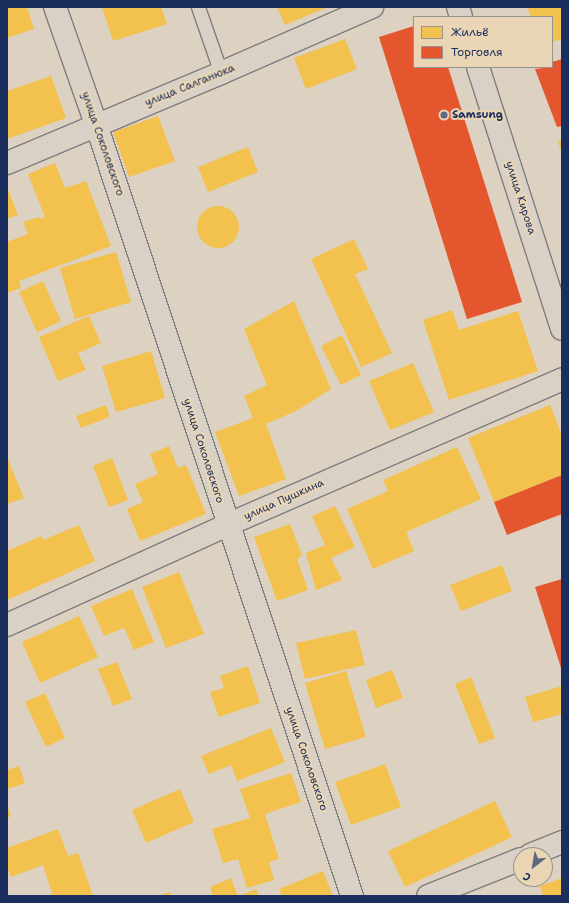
<!DOCTYPE html>
<meta charset="utf-8">
<style>
body{margin:0}
#map{position:relative;width:569px;height:903px;overflow:hidden;background:#ddd2c1;font-family:"Shantell Sans",sans-serif}
div>[style]{position:absolute}
.homes>*{inset:0;background:#f2c14e}
.round{border-radius:50%}
.shops>*{inset:0;background:#e4572e}
.roads{filter:drop-shadow(1px 0 #7e7d7e) drop-shadow(-1px 0 #7e7d7e) drop-shadow(0 1px #7e7d7e) drop-shadow(0 -1px #7e7d7e)}
.lane>*{height:13px;margin:-6.5px;padding:0 6.5px;transform-origin:6.5px;border-radius:6.5px;background:#d9d1c5}
.street>*{height:22px;margin:-11px;padding:0 11px;transform-origin:11px;border-radius:11px;background:#d9d1c5}
.secondary>*{height:22px;margin:-11px;padding:0 11px;transform-origin:11px;border-radius:11px;background:#d9d1c5}
.dots>*{width:11px;height:11px;translate:-50% -50%;box-sizing:border-box;border:2px solid #ead6b4;border-radius:50%}
span{translate:-50% -50%;white-space:nowrap;text-align:center;line-height:1.15;-webkit-text-stroke:4px #ead6b4;paint-order:stroke}
.street-label{font-size:11px;color:#1b2f5e}
.poi-label{font-size:11px;color:#1b2f5e;font-weight:700}
.left{translate:0 -50%;text-align:left}
.frame{position:absolute;inset:0;border:8px solid #1b2f5e;pointer-events:none}
.legend{position:absolute;left:413px;top:16px;width:140px;height:52px;box-sizing:border-box;background:#ead6b4;border:1px solid #979392;margin:0;padding:5px 7px;list-style:none;font-size:12px;color:#1b2f5e}
.legend li{display:flex;align-items:center;gap:8px;height:20px}
.legend b{width:20px;border:1px solid #979392}
.north{position:absolute;left:513px;top:847px;width:40px;height:40px;box-sizing:border-box;background:#ead6b4;border:1px solid #979392;border-radius:50%;rotate:211deg;font-size:11px;font-weight:700;line-height:16px;text-align:center;color:#1b2f5e}
.north::after{content:'';display:block;margin:auto;width:14px;height:18px;background:#5f6881;clip-path:polygon(50% 0,100% 100%,50% 72%,0 100%)}
</style>
<div id="map">
<div class="homes">
<div style="clip-path:polygon(7px 7px,27px 7px,34px 29px,7px 38px)"></div>
<div style="clip-path:polygon(102px 7px,161px 7px,167px 24px,113px 41px)"></div>
<div style="clip-path:polygon(277px 7px,328px 7px,285px 25px)"></div>
<div style="clip-path:polygon(527px 7px,562px 7px,562px 39px,552px 42px,552px 17px,531px 17px)"></div>
<div style="clip-path:polygon(345px 39px,357px 69px,306px 89px,294px 58px)"></div>
<div style="clip-path:polygon(51px 76px,66px 118px,7px 139px,7px 91px)"></div>
<div style="clip-path:polygon(158px 116px,175px 161px,129px 177px,113px 132px)"></div>
<div style="clip-path:polygon(562px 140px,562px 153px,558px 142px)"></div>
<div style="clip-path:polygon(248px 147px,258px 172px,208px 192px,198px 167px)"></div>
<div style="clip-path:polygon(55px 163px,65px 188px,86px 181px,111px 246px,19px 281px,21px 288px,7px 293px,7px 242px,28px 234px,23px 222px,39px 217px,40px 219px,45px 217px,28px 174px)"></div>
<div style="clip-path:polygon(7px 187px,18px 215px,7px 219px)"></div>
<div class="round" style="left:197px;top:206px;width:42px;height:42px"></div>
<div style="clip-path:polygon(354px 239px,368px 269px,355px 274px,392px 353px,361px 367px,311px 259px)"></div>
<div style="clip-path:polygon(116px 252px,131px 302px,75px 319px,60px 268px)"></div>
<div style="clip-path:polygon(43px 281px,61px 321px,37px 332px,19px 292px)"></div>
<div style="clip-path:polygon(294px 301px,331px 389px,296px 411px,266px 424px,286px 479px,239px 496px,215px 432px,253px 418px,244px 396px,267px 385px,244px 329px)"></div>
<div style="clip-path:polygon(452px 310px,459px 330px,518px 311px,538px 371px,449px 400px,423px 320px)"></div>
<div style="clip-path:polygon(89px 316px,101px 343px,78px 353px,86px 370px,58px 381px,39px 337px)"></div>
<div style="clip-path:polygon(342px 335px,361px 375px,341px 385px,321px 346px)"></div>
<div style="clip-path:polygon(151px 351px,165px 398px,116px 412px,102px 366px)"></div>
<div style="clip-path:polygon(413px 363px,434px 412px,390px 430px,369px 381px)"></div>
<div style="clip-path:polygon(106px 405px,110px 417px,81px 428px,76px 416px)"></div>
<div style="clip-path:polygon(550px 405px,562px 435px,562px 475px,494px 502px,468px 438px)"></div>
<div style="clip-path:polygon(169px 446px,178px 468px,186px 465px,206px 514px,140px 541px,127px 509px,143px 502px,135px 484px,158px 474px,150px 454px)"></div>
<div style="clip-path:polygon(457px 447px,481px 499px,406px 532px,414px 551px,373px 569px,347px 509px,388px 491px,383px 480px)"></div>
<div style="clip-path:polygon(7px 457px,24px 498px,7px 504px)"></div>
<div style="clip-path:polygon(112px 458px,128px 500px,109px 507px,93px 466px)"></div>
<div style="clip-path:polygon(335px 506px,355px 547px,331px 558px,342px 580px,316px 590px,306px 553px,325px 545px,312px 516px)"></div>
<div style="clip-path:polygon(290px 524px,302px 555px,297px 559px,308px 590px,277px 601px,254px 537px)"></div>
<div style="clip-path:polygon(79px 525px,95px 561px,7px 600px,7px 551px,41px 536px,43px 540px)"></div>
<div style="clip-path:polygon(502px 565px,512px 591px,461px 611px,450px 585px)"></div>
<div style="clip-path:polygon(179px 572px,204px 634px,166px 648px,142px 587px)"></div>
<div style="clip-path:polygon(132px 589px,154px 642px,134px 650px,124px 628px,104px 636px,91px 606px)"></div>
<div style="clip-path:polygon(79px 616px,98px 657px,40px 683px,22px 642px)"></div>
<div style="clip-path:polygon(356px 630px,365px 665px,305px 679px,296px 643px)"></div>
<div style="clip-path:polygon(117px 662px,132px 699px,113px 706px,98px 669px)"></div>
<div style="clip-path:polygon(248px 666px,260px 703px,219px 717px,210px 692px,224px 688px,220px 676px)"></div>
<div style="clip-path:polygon(392px 670px,403px 698px,376px 708px,366px 680px)"></div>
<div style="clip-path:polygon(346px 671px,366px 737px,325px 749px,305px 683px)"></div>
<div style="clip-path:polygon(471px 677px,495px 738px,479px 744px,455px 684px)"></div>
<div style="clip-path:polygon(562px 686px,562px 714px,533px 722px,525px 697px)"></div>
<div style="clip-path:polygon(45px 693px,65px 738px,46px 747px,25px 702px)"></div>
<div style="clip-path:polygon(271px 728px,285px 762px,237px 781px,231px 765px,209px 774px,201px 756px)"></div>
<div style="clip-path:polygon(385px 764px,401px 807px,351px 825px,335px 782px)"></div>
<div style="clip-path:polygon(19px 766px,25px 783px,7px 789px,7px 770px)"></div>
<div style="clip-path:polygon(291px 773px,301px 802px,265px 814px,279px 859px,269px 862px,274px 880px,247px 888px,238px 859px,223px 863px,212px 829px,250px 818px,240px 789px)"></div>
<div style="clip-path:polygon(180px 789px,194px 822px,146px 843px,132px 810px)"></div>
<div style="clip-path:polygon(495px 801px,512px 837px,405px 887px,388px 851px)"></div>
<div style="clip-path:polygon(7px 805px,11px 816px,7px 818px)"></div>
<div style="clip-path:polygon(58px 829px,68px 856px,78px 853px,93px 896px,46px 896px,52px 894px,43px 865px,11px 877px,7px 867px,7px 848px)"></div>
<div style="clip-path:polygon(323px 871px,333px 896px,282px 896px,279px 889px)"></div>
<div style="clip-path:polygon(231px 878px,238px 896px,213px 896px,210px 887px)"></div>
<div style="clip-path:polygon(562px 878px,562px 896px,543px 896px,540px 886px)"></div>
<div style="clip-path:polygon(256px 889px,259px 896px,239px 896px)"></div>
<div style="clip-path:polygon(170px 892px,171px 896px,158px 896px)"></div>
</div>
<div class="shops">
<div style="clip-path:polygon(414px 26px,414px 67px,448px 67px,522px 302px,467px 319px,379px 37px)"></div>
<div style="clip-path:polygon(562px 59px,562px 126px,557px 127px,535px 69px,552px 67px,552px 62px)"></div>
<div style="clip-path:polygon(562px 475px,562px 514px,507px 535px,494px 502px)"></div>
<div style="clip-path:polygon(562px 579px,562px 671px,535px 587px)"></div>
</div>
<div class="roads">
<div class="lane">
<div style="left:198px;top:7px;width:70px;rotate:70.8deg"></div>
</div>
<div class="street">
<div style="left:530px;top:855px;width:35px;rotate:-22deg"></div>
<div style="left:428px;top:896px;width:100px;rotate:-21.7deg"></div>
</div>
<div class="secondary">
<div style="left:55px;top:7px;width:124px;rotate:70.7deg"></div>
<div style="left:96px;top:124px;width:813px;rotate:71.65deg"></div>
<div style="left:458px;top:7px;width:10px;rotate:73deg"></div>
<div style="left:478px;top:67px;width:275px;rotate:72.2deg"></div>
<div style="left:7px;top:163px;width:232px;rotate:-22.8deg"></div>
<div style="left:221px;top:73px;width:165px;rotate:-23.6deg"></div>
<div style="left:7px;top:625px;width:242px;rotate:-24.4deg"></div>
<div style="left:227px;top:525px;width:365px;rotate:-23.5deg"></div>
</div>
</div>
<div class="dots">
<div style="left:444px;top:115px;background:#5f6881"></div>
</div>
<div class="street-label">
<span style="left:190px;top:86px;rotate:-22deg">улица Салганюка</span>
<span style="left:102px;top:144px;rotate:71deg">улица Соколовского</span>
<span style="left:520px;top:198px;rotate:72deg">улица Кирова</span>
<span style="left:203px;top:451px;rotate:72deg">улица Соколовского</span>
<span style="left:284px;top:500px;rotate:-24deg">улица Пушкина</span>
<span style="left:306px;top:759px;rotate:71deg">улица Соколовского</span>
</div>
<div class="poi-label">
<span class="left" style="left:452px;top:115px">Samsung</span>
</div>
<div class="frame"></div>
<ul class="legend">
<li><b style="height:11px;background:#f2c14e"></b>Жильё</li>
<li><b style="height:11px;background:#e4572e"></b>Торговля</li>
</ul>
<div class="north">С</div>
</div>
